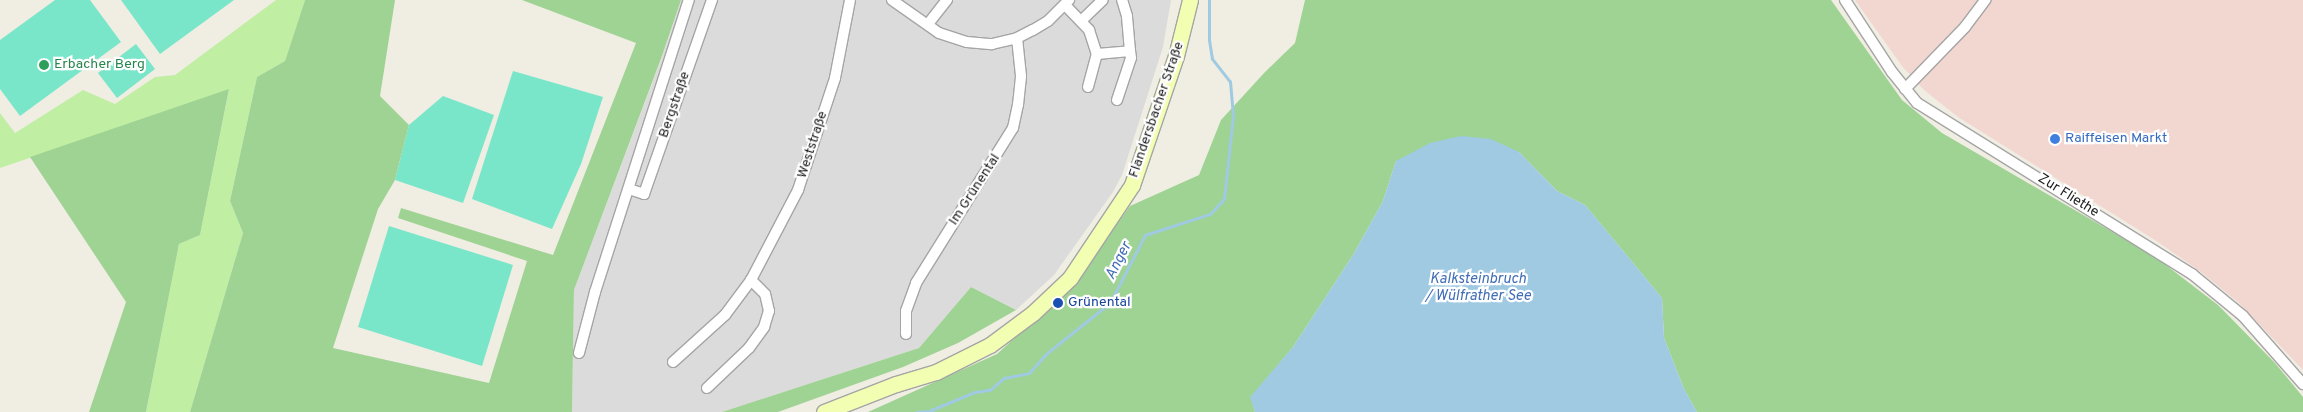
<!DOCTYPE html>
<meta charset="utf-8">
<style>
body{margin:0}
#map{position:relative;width:2303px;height:412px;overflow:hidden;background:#f0ede3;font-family:Overpass,sans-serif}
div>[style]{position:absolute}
.residential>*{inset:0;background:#dcdbdb}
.commercial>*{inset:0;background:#f2d6d0}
.grass>*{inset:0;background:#c0efa4}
.forest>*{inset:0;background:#9fd394}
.pitch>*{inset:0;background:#79e6c9}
.water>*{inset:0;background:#9fcae2}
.stream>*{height:2.5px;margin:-1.25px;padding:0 1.25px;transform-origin:1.25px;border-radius:1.25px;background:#9fcae2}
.roads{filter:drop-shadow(1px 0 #a5a5a5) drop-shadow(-1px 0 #a5a5a5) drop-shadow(0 1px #a5a5a5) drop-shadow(0 -1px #a5a5a5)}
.street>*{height:10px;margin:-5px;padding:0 5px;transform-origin:5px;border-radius:5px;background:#fff}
.secondary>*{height:15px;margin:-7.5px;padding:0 7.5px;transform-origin:7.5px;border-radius:7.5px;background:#f2ffb2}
.dots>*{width:14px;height:14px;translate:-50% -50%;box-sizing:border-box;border:2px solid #fff;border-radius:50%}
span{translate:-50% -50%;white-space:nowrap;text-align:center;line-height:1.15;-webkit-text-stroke:4.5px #fff;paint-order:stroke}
.leisure-label{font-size:14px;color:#27864d}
.left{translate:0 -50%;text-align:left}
.street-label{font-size:14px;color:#1e1e1e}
.shop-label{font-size:14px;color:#366cbe}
.transit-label{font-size:14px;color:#164399}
.water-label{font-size:15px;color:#416eb6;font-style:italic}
</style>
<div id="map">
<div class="residential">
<div style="clip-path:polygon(681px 0,1171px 0,1163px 47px,1122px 175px,1113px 192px,1054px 275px,1016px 310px,971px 287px,919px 348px,722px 412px,572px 412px,574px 290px,662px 57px)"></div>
</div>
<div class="commercial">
<div style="clip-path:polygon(1855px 0,2303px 0,2303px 370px,2239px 303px,2201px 272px,2155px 240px,1958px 117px,1924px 90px,1902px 66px)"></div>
</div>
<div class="grass">
<div style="clip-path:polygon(276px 0,305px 0,285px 61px,257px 77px,230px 201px,243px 233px,190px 412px,146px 412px,179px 244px,200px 235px,229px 90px,0 168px,0 113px,15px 133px,83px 90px,115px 104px,155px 77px,175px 75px)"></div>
</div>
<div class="forest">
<div style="clip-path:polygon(305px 0,395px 0,380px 96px,409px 125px,395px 180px,378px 209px,333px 348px,489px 383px,527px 261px,398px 218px,401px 208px,553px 255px,636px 43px,522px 0,681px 0,662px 56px,574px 290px,572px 412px,190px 412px,243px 233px,230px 201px,257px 77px,285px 61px)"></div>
<div style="clip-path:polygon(1305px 0,1831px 0,1902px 100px,1942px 133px,2154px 256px,2218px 305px,2275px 363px,2303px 397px,2303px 412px,1697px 412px,1684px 389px,1664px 338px,1662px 298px,1585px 205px,1557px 191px,1519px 152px,1396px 161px,1383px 201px,1353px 255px,1293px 347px,1251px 397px,1255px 412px,868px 412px,997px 354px,1072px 286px,1130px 206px,1199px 175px,1221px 120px,1265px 72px,1295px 43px)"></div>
<div style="clip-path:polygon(229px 89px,200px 235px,179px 244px,146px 412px,89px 412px,126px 302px,30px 157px)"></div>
<div style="clip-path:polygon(971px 287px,1016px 310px,958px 343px,903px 367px,778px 412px,722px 412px,919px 348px)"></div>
</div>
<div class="pitch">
<div style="clip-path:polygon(55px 0,90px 0,121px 42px,20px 116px,0 89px,0 40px)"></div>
<div style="clip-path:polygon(121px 0,234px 0,160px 54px)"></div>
<div style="clip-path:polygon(136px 44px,155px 69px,117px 98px,98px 73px)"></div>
<div style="clip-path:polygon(513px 71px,603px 97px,581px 164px,552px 229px,472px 199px)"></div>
<div style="clip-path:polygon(443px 96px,494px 115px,463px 203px,395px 180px,409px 125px)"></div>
<div style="clip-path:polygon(389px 226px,513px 265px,482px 366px,358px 327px)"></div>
</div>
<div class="water">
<div style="clip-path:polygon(1461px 136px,1491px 139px,1519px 152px,1557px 191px,1585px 205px,1662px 298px,1664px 338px,1684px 389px,1697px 412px,1255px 412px,1250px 397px,1293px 347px,1353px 255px,1383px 201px,1396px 161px,1430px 143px)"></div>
</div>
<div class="stream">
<div style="left:916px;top:412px;width:13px;rotate:-4deg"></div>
<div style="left:929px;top:411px;width:50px;rotate:-22.4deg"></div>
<div style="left:975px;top:392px;width:15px;rotate:-8deg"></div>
<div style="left:990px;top:390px;width:18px;rotate:-41deg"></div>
<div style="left:1004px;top:378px;width:25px;rotate:-11deg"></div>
<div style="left:1029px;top:373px;width:25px;rotate:-48deg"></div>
<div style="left:1046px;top:354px;width:82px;rotate:-38.6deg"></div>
<div style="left:1110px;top:303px;width:76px;rotate:-62.8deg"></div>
<div style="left:1145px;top:235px;width:68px;rotate:-17.9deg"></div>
<div style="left:1210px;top:214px;width:21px;rotate:-47deg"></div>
<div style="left:1224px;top:199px;width:83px;rotate:-83.8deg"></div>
<div style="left:1233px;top:116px;width:34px;rotate:-95deg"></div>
<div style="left:1230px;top:82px;width:29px;rotate:-128deg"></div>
<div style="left:1212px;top:59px;width:19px;rotate:-99deg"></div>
<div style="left:1209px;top:40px;width:40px;rotate:-90deg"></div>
</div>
<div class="roads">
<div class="street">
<div style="left:892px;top:0;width:57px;rotate:35.1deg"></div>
<div style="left:939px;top:33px;width:29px;rotate:18deg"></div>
<div style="left:967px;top:42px;width:25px;rotate:5deg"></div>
<div style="left:992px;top:44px;width:26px;rotate:-13deg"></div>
<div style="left:1017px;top:38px;width:18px;rotate:-27deg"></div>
<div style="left:1033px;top:30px;width:17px;rotate:-31deg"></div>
<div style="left:1048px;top:21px;width:30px;rotate:-45deg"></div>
<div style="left:1845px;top:0;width:86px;rotate:56.9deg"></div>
<div style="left:1892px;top:72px;width:40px;rotate:51deg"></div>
<div style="left:1917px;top:103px;width:324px;rotate:31.9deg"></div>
<div style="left:2192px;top:274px;width:66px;rotate:39.5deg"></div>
<div style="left:2243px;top:316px;width:91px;rotate:48.6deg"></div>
<div style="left:1065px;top:5px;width:35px;rotate:46deg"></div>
<div style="left:1089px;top:30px;width:25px;rotate:72deg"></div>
<div style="left:1097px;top:54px;width:33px;rotate:-5deg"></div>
<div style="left:1130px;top:51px;width:35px;rotate:-95deg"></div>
<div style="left:1127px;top:16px;width:17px;rotate:-107deg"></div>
<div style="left:1081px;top:21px;width:30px;rotate:-44deg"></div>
<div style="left:928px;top:24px;width:31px;rotate:-52deg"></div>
<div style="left:1088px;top:87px;width:34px;rotate:-75deg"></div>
<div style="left:1905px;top:89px;width:86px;rotate:-45.9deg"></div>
<div style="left:1965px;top:27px;width:34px;rotate:-53deg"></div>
<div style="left:1117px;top:100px;width:44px;rotate:-71.6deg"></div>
<div style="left:1131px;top:58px;width:7px;rotate:-98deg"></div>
<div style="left:629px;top:189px;width:16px;rotate:18deg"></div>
<div style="left:644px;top:194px;width:206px;rotate:-70.7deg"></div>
<div style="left:906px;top:334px;width:23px;rotate:-90deg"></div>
<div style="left:906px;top:311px;width:30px;rotate:-70deg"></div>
<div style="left:916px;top:283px;width:183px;rotate:-58deg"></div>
<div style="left:1013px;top:128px;width:24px;rotate:-78deg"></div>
<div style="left:1018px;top:105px;width:29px;rotate:-84deg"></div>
<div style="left:1021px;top:76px;width:38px;rotate:-96deg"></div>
<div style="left:579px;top:353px;width:63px;rotate:-75.3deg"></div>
<div style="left:595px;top:292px;width:307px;rotate:-72.2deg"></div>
<div style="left:673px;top:362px;width:70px;rotate:-42.1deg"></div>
<div style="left:725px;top:315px;width:44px;rotate:-53.4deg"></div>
<div style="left:751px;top:280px;width:102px;rotate:-62.4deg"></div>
<div style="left:798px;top:190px;width:118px;rotate:-71.7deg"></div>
<div style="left:835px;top:78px;width:79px;rotate:-79.1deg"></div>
<div style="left:707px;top:388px;width:58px;rotate:-43.6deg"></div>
<div style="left:749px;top:348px;width:26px;rotate:-54deg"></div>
<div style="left:764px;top:327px;width:17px;rotate:-73deg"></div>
<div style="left:769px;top:311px;width:17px;rotate:-103deg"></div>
<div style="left:765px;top:294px;width:20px;rotate:-135deg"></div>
</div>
<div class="secondary">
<div style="left:824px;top:412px;width:77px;rotate:-21.3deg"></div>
<div style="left:896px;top:384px;width:42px;rotate:-16.7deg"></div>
<div style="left:936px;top:372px;width:60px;rotate:-26.6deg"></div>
<div style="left:990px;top:345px;width:54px;rotate:-36.7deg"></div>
<div style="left:1033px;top:313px;width:51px;rotate:-43.4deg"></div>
<div style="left:1070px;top:278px;width:112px;rotate:-56.3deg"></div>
<div style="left:1132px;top:185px;width:136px;rotate:-71.2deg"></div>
<div style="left:1176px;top:56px;width:58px;rotate:-76deg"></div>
</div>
</div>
<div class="dots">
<div style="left:44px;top:65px;background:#2e9e5b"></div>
<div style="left:2055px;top:139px;background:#3f7fe0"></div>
<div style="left:1058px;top:303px;background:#1a4fb4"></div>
</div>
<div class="leisure-label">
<span class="left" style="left:54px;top:65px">Erbacher Berg</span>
</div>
<div class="street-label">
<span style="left:675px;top:105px;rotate:-71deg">Bergstraße</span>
<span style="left:1157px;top:110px;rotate:-71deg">Flandersbacher Straße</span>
<span style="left:813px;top:145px;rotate:-72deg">Weststraße</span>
<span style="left:975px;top:190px;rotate:-57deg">Im Grünental</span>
<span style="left:2068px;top:196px;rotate:32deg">Zur Fliethe</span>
</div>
<div class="shop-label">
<span class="left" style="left:2065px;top:139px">Raiffeisen Markt</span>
</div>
<div class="transit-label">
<span class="left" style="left:1068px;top:303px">Grünental</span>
</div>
<div class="water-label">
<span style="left:1119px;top:261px;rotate:-63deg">Anger</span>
<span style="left:1478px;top:288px">Kalksteinbruch<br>/ Wülfrather See</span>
</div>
</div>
